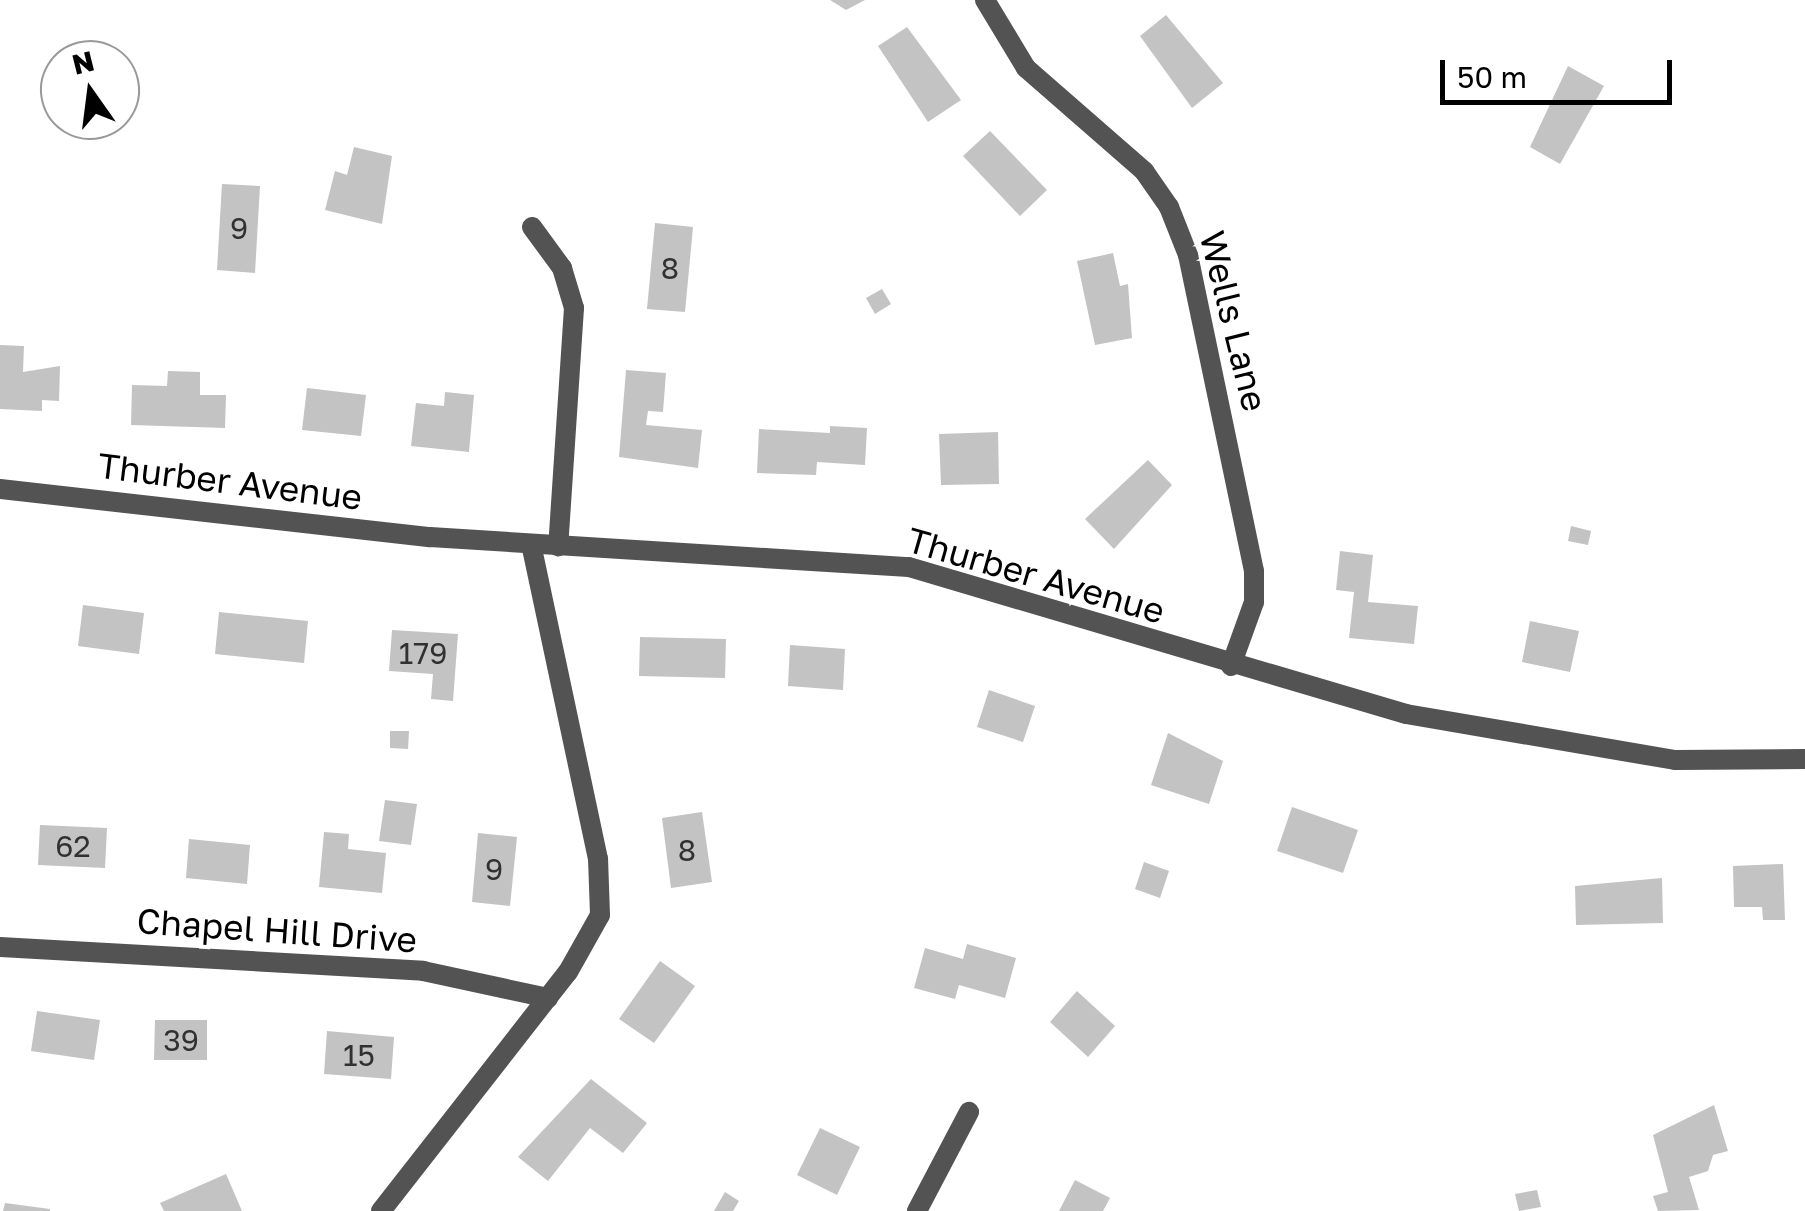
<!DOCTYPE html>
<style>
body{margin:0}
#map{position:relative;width:1805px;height:1211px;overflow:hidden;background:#fff;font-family:"Golos Text",sans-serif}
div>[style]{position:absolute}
.building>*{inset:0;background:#c3c3c3}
.street>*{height:20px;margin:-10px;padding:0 10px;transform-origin:10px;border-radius:10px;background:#535353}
span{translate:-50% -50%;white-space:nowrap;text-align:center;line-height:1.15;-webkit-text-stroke:8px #fff;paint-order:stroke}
.number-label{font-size:30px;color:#313131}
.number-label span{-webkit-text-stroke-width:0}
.street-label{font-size:35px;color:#000}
.north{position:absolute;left:40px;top:40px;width:100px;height:100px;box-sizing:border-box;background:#fff;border:2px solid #999;border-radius:50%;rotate:346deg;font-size:28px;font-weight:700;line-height:40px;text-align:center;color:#000}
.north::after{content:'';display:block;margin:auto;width:35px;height:45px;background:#000;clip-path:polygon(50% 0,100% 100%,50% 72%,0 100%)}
.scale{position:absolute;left:1440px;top:60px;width:232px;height:45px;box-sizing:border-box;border:5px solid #000;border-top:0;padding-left:12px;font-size:30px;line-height:35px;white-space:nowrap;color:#000;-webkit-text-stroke:8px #fff;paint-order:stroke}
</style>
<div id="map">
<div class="building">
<div style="clip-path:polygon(830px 0,865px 0,846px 10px)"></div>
<div style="clip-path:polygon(1166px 15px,1223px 83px,1192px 108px,1140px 36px)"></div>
<div style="clip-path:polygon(907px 27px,961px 100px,928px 122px,878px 46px)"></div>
<div style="clip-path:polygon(1568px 66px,1604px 86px,1560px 164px,1530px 147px)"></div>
<div style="clip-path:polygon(990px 131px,1047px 190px,1020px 216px,963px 156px)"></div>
<div style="clip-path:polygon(354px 147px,392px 156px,382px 224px,325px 210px,335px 171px,347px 175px)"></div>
<div style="clip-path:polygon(222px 184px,260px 186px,255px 273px,217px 270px)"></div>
<div style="clip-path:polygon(655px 223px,693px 227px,685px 312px,647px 309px)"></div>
<div style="clip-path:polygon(1113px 253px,1120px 286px,1128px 284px,1132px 338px,1095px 345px,1077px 261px)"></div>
<div style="clip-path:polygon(882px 289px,891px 304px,875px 314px,866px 298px)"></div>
<div style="clip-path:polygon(0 345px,24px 346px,23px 372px,60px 366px,59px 401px,42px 400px,42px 411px,0 409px)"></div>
<div style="clip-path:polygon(626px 370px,666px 373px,663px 412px,648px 411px,646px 425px,702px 430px,698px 468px,619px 457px)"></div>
<div style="clip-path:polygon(168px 371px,200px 372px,200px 395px,226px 395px,225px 428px,131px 425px,132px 385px,167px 386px)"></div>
<div style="clip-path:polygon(307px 388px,366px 395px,361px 436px,302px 430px)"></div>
<div style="clip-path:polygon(445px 392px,474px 395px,469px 452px,411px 446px,416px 403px,444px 406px)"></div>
<div style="clip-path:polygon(830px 426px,867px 428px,865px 465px,817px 462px,816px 475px,757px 473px,759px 429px,830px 433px)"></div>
<div style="clip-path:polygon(998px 432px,999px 484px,941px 485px,939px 434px)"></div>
<div style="clip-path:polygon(1148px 460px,1172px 485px,1114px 549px,1085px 519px)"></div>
<div style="clip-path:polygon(1571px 526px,1591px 531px,1588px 545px,1568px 541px)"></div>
<div style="clip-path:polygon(1340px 551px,1373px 555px,1368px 602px,1418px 606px,1414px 644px,1349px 638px,1354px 592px,1336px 590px)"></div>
<div style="clip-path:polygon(83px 605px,144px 613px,139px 654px,78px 646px)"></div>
<div style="clip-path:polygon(219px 612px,308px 621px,304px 663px,215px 654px)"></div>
<div style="clip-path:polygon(1530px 621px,1579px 631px,1570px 672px,1522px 662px)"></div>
<div style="clip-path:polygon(392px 630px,458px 634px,453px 701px,431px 699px,433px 674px,389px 671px)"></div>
<div style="clip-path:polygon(640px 637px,726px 639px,725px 678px,639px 676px)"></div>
<div style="clip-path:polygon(790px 645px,845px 649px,843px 690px,788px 686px)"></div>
<div style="clip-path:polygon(989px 690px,1035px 706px,1023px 742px,977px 727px)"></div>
<div style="clip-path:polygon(390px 731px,409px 731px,408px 749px,390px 748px)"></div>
<div style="clip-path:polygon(1168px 733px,1223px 761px,1209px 804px,1151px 785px)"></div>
<div style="clip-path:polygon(385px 800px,417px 804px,411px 845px,379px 841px)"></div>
<div style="clip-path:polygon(1292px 807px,1358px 830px,1343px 873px,1277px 851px)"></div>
<div style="clip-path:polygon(702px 812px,712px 882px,671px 888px,662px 818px)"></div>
<div style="clip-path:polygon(40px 825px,107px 828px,105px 868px,38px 865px)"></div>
<div style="clip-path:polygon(324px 832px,349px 834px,348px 849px,386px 853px,382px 893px,319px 887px)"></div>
<div style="clip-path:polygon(478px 833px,517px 837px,510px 906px,472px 902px)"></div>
<div style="clip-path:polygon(189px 839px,250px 845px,247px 884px,186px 878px)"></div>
<div style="clip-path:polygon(1144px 862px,1169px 871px,1160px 898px,1135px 889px)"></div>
<div style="clip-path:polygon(1783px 864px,1785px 920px,1763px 920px,1762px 907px,1734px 907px,1733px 866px)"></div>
<div style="clip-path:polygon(1662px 878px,1663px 923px,1576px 925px,1575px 886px)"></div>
<div style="clip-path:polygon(967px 944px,1016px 958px,1005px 998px,959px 985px,955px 999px,914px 988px,925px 948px,963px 959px)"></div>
<div style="clip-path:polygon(660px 961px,695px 986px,654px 1043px,619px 1019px)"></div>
<div style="clip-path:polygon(1077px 991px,1115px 1026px,1088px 1057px,1050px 1022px)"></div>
<div style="clip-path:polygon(37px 1011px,100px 1020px,94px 1060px,31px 1051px)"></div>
<div style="clip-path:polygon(155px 1020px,207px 1020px,207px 1060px,154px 1060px)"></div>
<div style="clip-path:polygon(327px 1031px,394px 1037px,391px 1079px,324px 1074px)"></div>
<div style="clip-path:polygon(591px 1079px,647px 1123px,623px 1153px,590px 1128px,548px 1181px,518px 1157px)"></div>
<div style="clip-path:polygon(1714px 1105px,1728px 1151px,1713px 1155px,1708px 1171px,1689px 1177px,1699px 1210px,1658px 1211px,1653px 1196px,1668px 1192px,1653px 1135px)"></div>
<div style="clip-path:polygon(820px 1128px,860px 1147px,837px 1195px,797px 1175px)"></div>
<div style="clip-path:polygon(226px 1174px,242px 1211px,164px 1211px,160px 1203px)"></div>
<div style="clip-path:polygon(1075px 1180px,1110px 1198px,1103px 1211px,1059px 1211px)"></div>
<div style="clip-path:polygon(1537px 1190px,1541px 1207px,1519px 1211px,1515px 1194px)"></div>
<div style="clip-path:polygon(725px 1192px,739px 1201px,733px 1211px,714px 1211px)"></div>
<div style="clip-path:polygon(5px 1203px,50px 1209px,50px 1211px,3px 1211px)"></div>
</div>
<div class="street">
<div style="left:985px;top:0;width:79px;rotate:58.9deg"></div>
<div style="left:1026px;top:68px;width:157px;rotate:41.1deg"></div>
<div style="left:1144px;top:171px;width:44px;rotate:55.2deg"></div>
<div style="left:1169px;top:207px;width:52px;rotate:68.4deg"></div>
<div style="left:1188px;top:255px;width:323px;rotate:78.2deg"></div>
<div style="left:1254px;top:571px;width:31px;rotate:90deg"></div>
<div style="left:1254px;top:602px;width:68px;rotate:109.8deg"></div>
<div style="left:532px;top:227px;width:51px;rotate:53.8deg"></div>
<div style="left:562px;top:268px;width:42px;rotate:73.3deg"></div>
<div style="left:574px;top:308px;width:239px;rotate:93.8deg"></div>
<div style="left:0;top:489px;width:433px;rotate:6.4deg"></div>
<div style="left:430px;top:537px;width:480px;rotate:3.6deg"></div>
<div style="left:909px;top:567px;width:518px;rotate:16.48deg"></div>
<div style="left:1406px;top:714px;width:273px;rotate:9.7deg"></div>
<div style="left:1675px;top:760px;width:130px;rotate:-0.4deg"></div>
<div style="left:0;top:947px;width:424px;rotate:3.2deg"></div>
<div style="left:423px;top:971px;width:128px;rotate:12.2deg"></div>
<div style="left:381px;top:1211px;width:303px;rotate:-52deg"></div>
<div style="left:568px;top:972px;width:65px;rotate:-60.7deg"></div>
<div style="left:600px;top:915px;width:56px;rotate:-92deg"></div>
<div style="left:598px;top:859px;width:322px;rotate:-102deg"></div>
<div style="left:917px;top:1211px;width:112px;rotate:-62.3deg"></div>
</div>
<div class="number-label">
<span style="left:239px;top:228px">9</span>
<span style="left:670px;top:268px">8</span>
<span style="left:423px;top:653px">179</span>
<span style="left:73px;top:846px">62</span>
<span style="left:687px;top:850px">8</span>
<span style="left:494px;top:869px">9</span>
<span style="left:181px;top:1040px">39</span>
<span style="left:359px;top:1055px">15</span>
</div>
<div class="street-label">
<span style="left:1234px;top:321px;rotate:76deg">Wells Lane</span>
<span style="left:230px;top:481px;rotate:7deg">Thurber Avenue</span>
<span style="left:1036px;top:575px;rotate:16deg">Thurber Avenue</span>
<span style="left:277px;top:930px;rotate:4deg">Chapel Hill Drive</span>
</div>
<div class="north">N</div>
<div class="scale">50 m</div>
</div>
